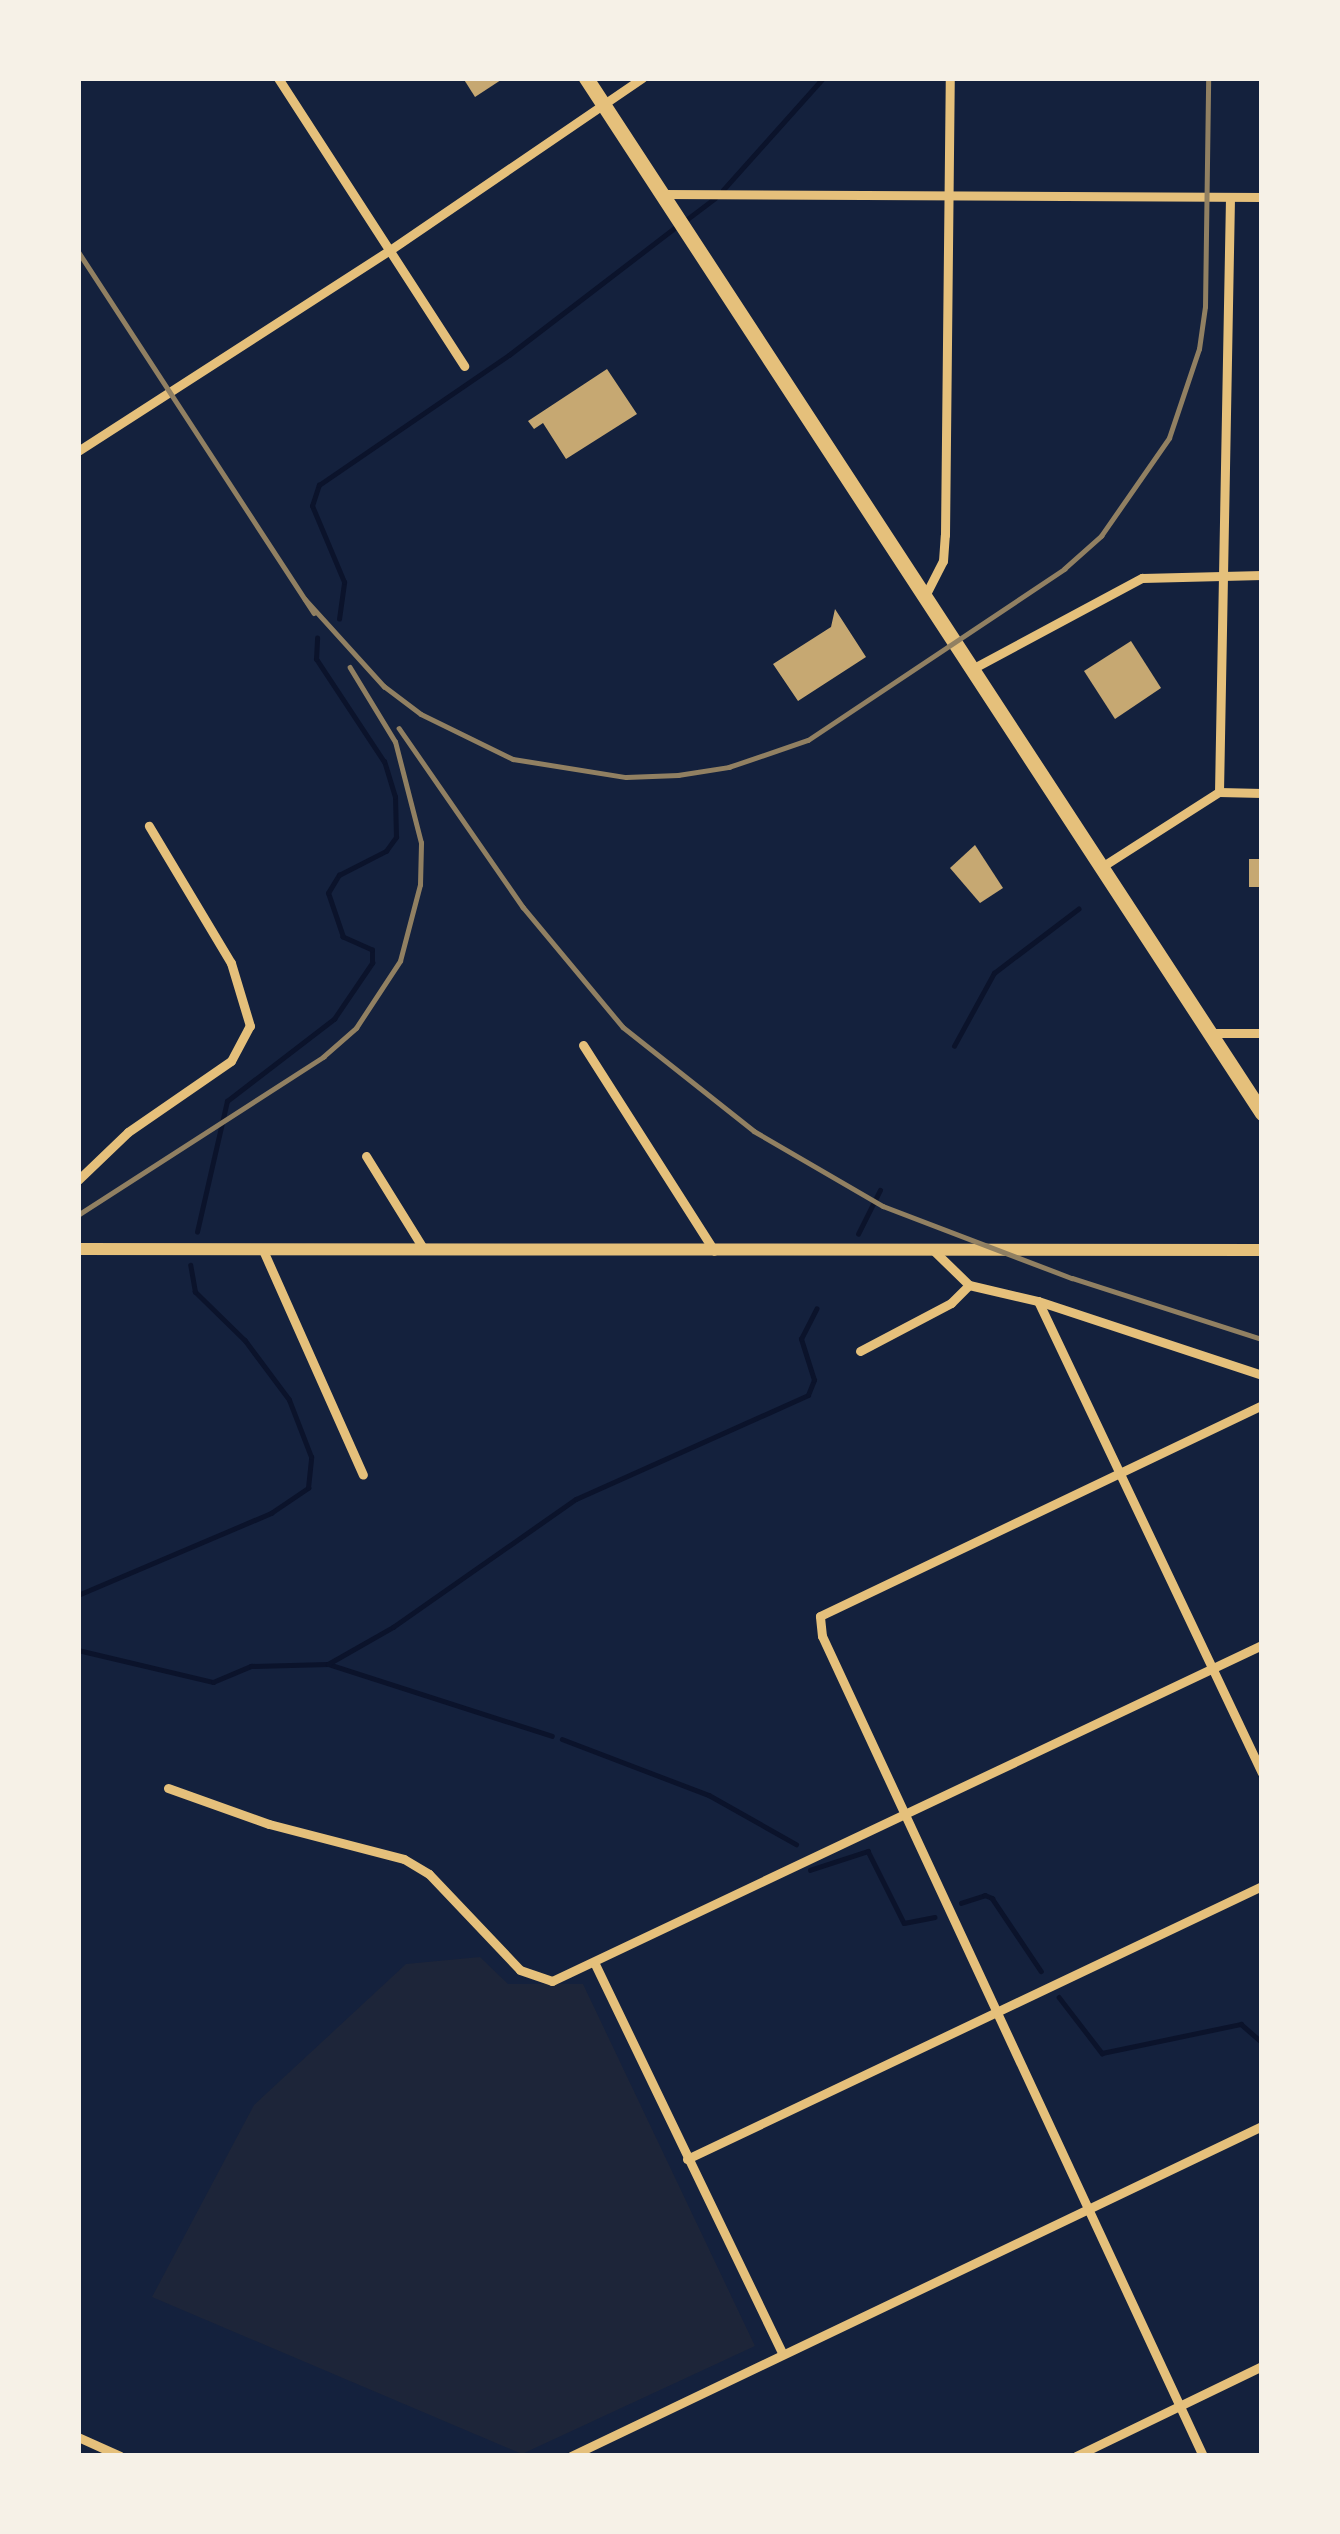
<!DOCTYPE html>
<style>
body{margin:0}
#map{position:relative;width:1340px;height:2534px;overflow:hidden;background:#14213d;font-family:Jost,sans-serif}
div>[style]{position:absolute}
.green>*{inset:0;background:#1d2539}
.stream>*{height:4.5px;margin:-2.25px;padding:0 2.25px;transform-origin:2.25px;border-radius:2.25px;background:#0b132b}
.building>*{inset:0;background:#c6a872}
.minor>*{height:9px;margin:-4.5px;padding:0 4.5px;transform-origin:4.5px;border-radius:4.5px;background:#e5c07b}
.tertiary>*{height:12px;margin:-6px;padding:0 6px;transform-origin:6px;border-radius:6px;background:#e5c07b}
.trunk>*{height:15px;margin:-7.5px;padding:0 7.5px;transform-origin:7.5px;border-radius:7.5px;background:#e5c07b}
.rail>*{height:4.5px;margin:-2.25px;padding:0 2.25px;transform-origin:2.25px;border-radius:2.25px;background:#918062}
span{translate:-50% -50%;white-space:nowrap;text-align:center;line-height:1.15;-webkit-text-stroke:12px #f6f1e7;paint-order:stroke}
.frame{position:absolute;inset:0;border:81px solid #f6f1e7;pointer-events:none}
</style>
<div id="map">
<div class="green">
<div style="clip-path:polygon(480px 1957px,508px 1984px,583px 1984px,755px 2346px,522px 2454px,152px 2297px,254px 2105px,406px 1964px)"></div>
</div>
<div class="stream">
<div style="left:723px;top:190px;width:150px;rotate:-48.2deg"></div>
<div style="left:686px;top:220px;width:36px;rotate:-37deg"></div>
<div style="left:339px;top:619px;width:37px;rotate:-82deg"></div>
<div style="left:344px;top:582px;width:82px;rotate:-112.8deg"></div>
<div style="left:312px;top:506px;width:22px;rotate:-72deg"></div>
<div style="left:319px;top:485px;width:230px;rotate:-34.4deg"></div>
<div style="left:509px;top:355px;width:210px;rotate:-37.5deg"></div>
<div style="left:954px;top:1046px;width:83px;rotate:-61.3deg"></div>
<div style="left:994px;top:973px;width:106px;rotate:-37.3deg"></div>
<div style="left:197px;top:1232px;width:134px;rotate:-77.1deg"></div>
<div style="left:227px;top:1101px;width:135px;rotate:-37.5deg"></div>
<div style="left:334px;top:1019px;width:68px;rotate:-55.8deg"></div>
<div style="left:372px;top:963px;width:13px;rotate:-90deg"></div>
<div style="left:372px;top:950px;width:32px;rotate:-156deg"></div>
<div style="left:343px;top:937px;width:46px;rotate:-108.8deg"></div>
<div style="left:328px;top:893px;width:21px;rotate:-59deg"></div>
<div style="left:339px;top:875px;width:53px;rotate:-27.1deg"></div>
<div style="left:386px;top:851px;width:17px;rotate:-54deg"></div>
<div style="left:396px;top:837px;width:40px;rotate:-91.4deg"></div>
<div style="left:395px;top:797px;width:37px;rotate:-107deg"></div>
<div style="left:384px;top:762px;width:123px;rotate:-123.4deg"></div>
<div style="left:316px;top:659px;width:21px;rotate:-87deg"></div>
<div style="left:858px;top:1234px;width:49px;rotate:-63.4deg"></div>
<div style="left:78px;top:1595px;width:210px;rotate:-23deg"></div>
<div style="left:271px;top:1513px;width:45px;rotate:-34deg"></div>
<div style="left:308px;top:1488px;width:31px;rotate:-84deg"></div>
<div style="left:311px;top:1457px;width:61px;rotate:-111.1deg"></div>
<div style="left:289px;top:1400px;width:74px;rotate:-126.7deg"></div>
<div style="left:245px;top:1341px;width:70px;rotate:-135.6deg"></div>
<div style="left:195px;top:1292px;width:27px;rotate:-100deg"></div>
<div style="left:78px;top:1650px;width:139px;rotate:13.3deg"></div>
<div style="left:213px;top:1682px;width:41px;rotate:-22.8deg"></div>
<div style="left:251px;top:1666px;width:77px;rotate:-1.5deg"></div>
<div style="left:328px;top:1664px;width:235px;rotate:17.8deg"></div>
<div style="left:328px;top:1664px;width:75px;rotate:-29.6deg"></div>
<div style="left:393px;top:1627px;width:223px;rotate:-35deg"></div>
<div style="left:576px;top:1499px;width:254px;rotate:-24.1deg"></div>
<div style="left:808px;top:1395px;width:16px;rotate:-68deg"></div>
<div style="left:814px;top:1380px;width:43px;rotate:-107.6deg"></div>
<div style="left:801px;top:1339px;width:34px;rotate:-63deg"></div>
<div style="left:562px;top:1739px;width:157px;rotate:20.9deg"></div>
<div style="left:709px;top:1795px;width:100px;rotate:29.4deg"></div>
<div style="left:810px;top:1870px;width:61px;rotate:-18.1deg"></div>
<div style="left:868px;top:1851px;width:80px;rotate:63.4deg"></div>
<div style="left:904px;top:1923px;width:31px;rotate:-11deg"></div>
<div style="left:961px;top:1903px;width:25px;rotate:-18deg"></div>
<div style="left:985px;top:1895px;width:8px;rotate:23deg"></div>
<div style="left:992px;top:1898px;width:88px;rotate:56.1deg"></div>
<div style="left:1059px;top:1997px;width:71px;rotate:52.5deg"></div>
<div style="left:1102px;top:2053px;width:142px;rotate:-11.8deg"></div>
<div style="left:1241px;top:2024px;width:28px;rotate:41deg"></div>
</div>
<div class="building">
<div style="clip-path:polygon(463px 78px,504px 78px,475px 97px)"></div>
<div style="clip-path:polygon(607px 369px,637px 414px,566px 459px,543px 423px,534px 429px,528px 421px)"></div>
<div style="clip-path:polygon(835px 609px,866px 657px,798px 701px,773px 664px,831px 627px)"></div>
<div style="clip-path:polygon(1131px 641px,1161px 688px,1115px 719px,1084px 671px)"></div>
<div style="clip-path:polygon(975px 845px,1003px 888px,980px 903px,950px 868px)"></div>
<div style="clip-path:polygon(1249px 859px,1262px 859px,1262px 887px,1249px 887px)"></div>
</div>
<div class="minor">
<div style="left:278px;top:78px;width:343px;rotate:57.1deg"></div>
<div style="left:662px;top:194px;width:600px;rotate:0.29deg"></div>
<div style="left:78px;top:451px;width:371px;rotate:-32.8deg"></div>
<div style="left:390px;top:250px;width:305px;rotate:-34.3deg"></div>
<div style="left:925px;top:596px;width:39px;rotate:-63deg"></div>
<div style="left:943px;top:561px;width:26px;rotate:-86deg"></div>
<div style="left:945px;top:535px;width:457px;rotate:-89.4deg"></div>
<div style="left:972px;top:669px;width:193px;rotate:-28.2deg"></div>
<div style="left:1142px;top:578px;width:120px;rotate:-1.4deg"></div>
<div style="left:1219px;top:792px;width:43px;rotate:1.3deg"></div>
<div style="left:1100px;top:868px;width:141px;rotate:-32.6deg"></div>
<div style="left:1219px;top:792px;width:595px;rotate:-88.94deg"></div>
<div style="left:1209px;top:1033px;width:53px"></div>
<div style="left:583px;top:1045px;width:244px;rotate:57.5deg"></div>
<div style="left:366px;top:1156px;width:108px;rotate:58.2deg"></div>
<div style="left:78px;top:1180px;width:69px;rotate:-43.8deg"></div>
<div style="left:128px;top:1132px;width:125px;rotate:-34.6deg"></div>
<div style="left:231px;top:1061px;width:40px;rotate:-62deg"></div>
<div style="left:250px;top:1026px;width:66px;rotate:-106.8deg"></div>
<div style="left:231px;top:963px;width:160px;rotate:-120.9deg"></div>
<div style="left:262px;top:1248px;width:248px;rotate:66deg"></div>
<div style="left:931px;top:1248px;width:53px;rotate:44.2deg"></div>
<div style="left:969px;top:1285px;width:71px;rotate:13.1deg"></div>
<div style="left:1038px;top:1301px;width:236px;rotate:18.3deg"></div>
<div style="left:1038px;top:1301px;width:522px;rotate:64.61deg"></div>
<div style="left:860px;top:1351px;width:103px;rotate:-27.8deg"></div>
<div style="left:951px;top:1303px;width:25px;rotate:-45deg"></div>
<div style="left:168px;top:1788px;width:107px;rotate:19.6deg"></div>
<div style="left:269px;top:1824px;width:139px;rotate:14.5deg"></div>
<div style="left:404px;top:1859px;width:29px;rotate:31deg"></div>
<div style="left:429px;top:1874px;width:132px;rotate:46.5deg"></div>
<div style="left:520px;top:1970px;width:34px;rotate:19deg"></div>
<div style="left:552px;top:1981px;width:785px;rotate:-25.33deg"></div>
<div style="left:594px;top:1962px;width:434px;rotate:64.3deg"></div>
<div style="left:687px;top:2159px;width:637px;rotate:-25.4deg"></div>
<div style="left:78px;top:2437px;width:46px;rotate:24.3deg"></div>
<div style="left:571px;top:2456px;width:766px;rotate:-25.53deg"></div>
<div style="left:1076px;top:2456px;width:207px;rotate:-25.8deg"></div>
<div style="left:1203px;top:2456px;width:904px;rotate:-114.92deg"></div>
<div style="left:822px;top:1636px;width:20px;rotate:-96deg"></div>
<div style="left:820px;top:1616px;width:490px;rotate:-25.5deg"></div>
</div>
<div class="tertiary">
<div style="left:78px;top:1249px;width:1184px;rotate:0.05deg"></div>
</div>
<div class="trunk">
<div style="left:586px;top:78px;width:1236px;rotate:56.85deg"></div>
</div>
<div class="rail">
<div style="left:78px;top:251px;width:432px;rotate:56.9deg"></div>
<div style="left:305px;top:599px;width:118px;rotate:47.8deg"></div>
<div style="left:384px;top:686px;width:46px;rotate:37.1deg"></div>
<div style="left:421px;top:714px;width:102px;rotate:26.1deg"></div>
<div style="left:513px;top:759px;width:114px;rotate:9.1deg"></div>
<div style="left:626px;top:777px;width:52px;rotate:-2.2deg"></div>
<div style="left:678px;top:775px;width:52px;rotate:-8.9deg"></div>
<div style="left:729px;top:767px;width:83px;rotate:-18.9deg"></div>
<div style="left:808px;top:740px;width:308px;rotate:-33.7deg"></div>
<div style="left:1064px;top:569px;width:50px;rotate:-41.7deg"></div>
<div style="left:1101px;top:536px;width:119px;rotate:-55.2deg"></div>
<div style="left:1169px;top:438px;width:94px;rotate:-71.4deg"></div>
<div style="left:1199px;top:349px;width:42px;rotate:-81.9deg"></div>
<div style="left:1205px;top:307px;width:229px;rotate:-89.2deg"></div>
<div style="left:399px;top:728px;width:218px;rotate:55.3deg"></div>
<div style="left:523px;top:907px;width:156px;rotate:50.2deg"></div>
<div style="left:623px;top:1027px;width:167px;rotate:38.4deg"></div>
<div style="left:754px;top:1131px;width:149px;rotate:30.2deg"></div>
<div style="left:883px;top:1206px;width:202px;rotate:20.9deg"></div>
<div style="left:1072px;top:1278px;width:200px;rotate:17.8deg"></div>
<div style="left:78px;top:1215px;width:292px;rotate:-32.8deg"></div>
<div style="left:323px;top:1057px;width:44px;rotate:-41.3deg"></div>
<div style="left:356px;top:1028px;width:80px;rotate:-56.7deg"></div>
<div style="left:400px;top:961px;width:79px;rotate:-75.3deg"></div>
<div style="left:420px;top:885px;width:42px;rotate:-88.6deg"></div>
<div style="left:421px;top:843px;width:104px;rotate:-104.4deg"></div>
<div style="left:395px;top:742px;width:87px;rotate:-121.3deg"></div>
</div>
<div class="frame"></div>
</div>
